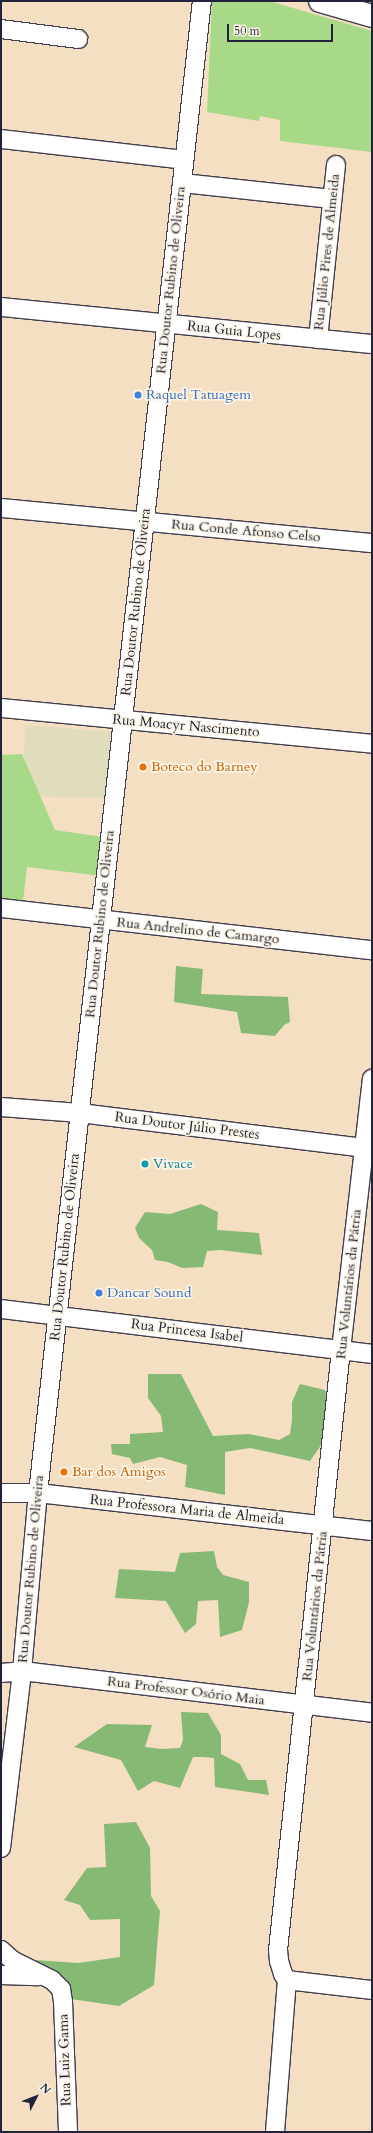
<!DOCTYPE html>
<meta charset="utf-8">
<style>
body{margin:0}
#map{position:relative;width:373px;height:2133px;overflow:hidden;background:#f5dfc2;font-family:Cardo,serif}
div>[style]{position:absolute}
.built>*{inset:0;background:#dfddbb}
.green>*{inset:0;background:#a8d988}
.forest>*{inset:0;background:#86b974}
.roads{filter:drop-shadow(1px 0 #423e4f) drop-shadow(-1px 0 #423e4f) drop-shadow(0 1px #423e4f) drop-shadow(0 -1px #423e4f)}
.minor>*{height:18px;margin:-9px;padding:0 9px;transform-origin:9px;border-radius:9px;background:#fff}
.major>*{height:22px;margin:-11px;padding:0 11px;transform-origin:11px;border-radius:11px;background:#fff}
.dots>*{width:11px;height:11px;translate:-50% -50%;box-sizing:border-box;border:2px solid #fcf5e5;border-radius:50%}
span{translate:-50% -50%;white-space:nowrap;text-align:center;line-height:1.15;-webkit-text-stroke:3.5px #fcf5e5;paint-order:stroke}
.street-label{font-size:14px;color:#22223b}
.shop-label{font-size:14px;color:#366cbe}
.left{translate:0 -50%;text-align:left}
.food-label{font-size:14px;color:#c56008}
.culture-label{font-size:14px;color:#0d838f}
.frame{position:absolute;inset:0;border:2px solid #22223b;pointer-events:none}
.north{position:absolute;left:16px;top:2077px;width:40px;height:40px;-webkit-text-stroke:3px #fcf5e5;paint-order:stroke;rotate:48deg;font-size:11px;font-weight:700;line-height:16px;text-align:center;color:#22223b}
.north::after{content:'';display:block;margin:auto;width:14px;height:18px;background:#22223b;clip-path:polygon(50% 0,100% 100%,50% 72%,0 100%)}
.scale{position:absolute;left:227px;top:24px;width:106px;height:18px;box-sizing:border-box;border:2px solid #22223b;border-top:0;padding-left:5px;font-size:12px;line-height:14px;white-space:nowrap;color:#22223b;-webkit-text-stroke:3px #fcf5e5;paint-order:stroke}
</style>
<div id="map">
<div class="built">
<div style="clip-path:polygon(25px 725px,112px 732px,104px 798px,23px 796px)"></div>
</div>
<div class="green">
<div style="clip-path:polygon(212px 1px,269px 1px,372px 31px,372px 152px,280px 141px,280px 120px,260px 116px,259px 121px,207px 112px)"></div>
<div style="clip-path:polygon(22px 754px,55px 830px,103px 837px,101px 876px,27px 867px,23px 901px,1px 899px,1px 755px)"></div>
</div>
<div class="forest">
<div style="clip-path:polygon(176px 966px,203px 969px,201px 994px,288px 997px,290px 1022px,284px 1025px,275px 1036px,241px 1033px,237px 1012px,174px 1002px)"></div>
<div style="clip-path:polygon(201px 1204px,218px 1212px,217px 1230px,259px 1233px,262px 1255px,220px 1250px,207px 1251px,203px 1267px,182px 1268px,168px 1262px,155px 1260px,152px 1250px,139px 1238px,135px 1228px,145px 1212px,170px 1214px)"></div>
<div style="clip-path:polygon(148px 1374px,181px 1374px,213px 1436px,249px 1434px,279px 1440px,290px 1434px,292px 1420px,292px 1402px,300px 1384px,325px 1390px,333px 1428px,310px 1461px,250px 1448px,225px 1452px,225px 1495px,185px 1487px,187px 1465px,160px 1457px,133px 1464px,130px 1458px,112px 1454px,111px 1444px,130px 1444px,130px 1434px,163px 1432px,161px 1416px,148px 1398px)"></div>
<div style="clip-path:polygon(214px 1551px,217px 1567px,223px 1575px,249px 1582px,249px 1602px,242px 1630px,220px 1637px,218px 1600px,198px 1601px,196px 1624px,185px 1633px,166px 1601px,115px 1598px,119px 1569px,175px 1572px,180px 1553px)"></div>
<div style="clip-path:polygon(181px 1712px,208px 1713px,221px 1735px,221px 1754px,240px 1764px,248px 1780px,266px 1780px,269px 1795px,215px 1787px,214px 1758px,204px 1757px,193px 1757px,180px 1788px,154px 1781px,138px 1791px,121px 1760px,74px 1747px,107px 1724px,152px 1725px,145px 1747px,162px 1749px,180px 1748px,183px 1740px)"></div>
<div style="clip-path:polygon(136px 1822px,150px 1848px,151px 1896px,160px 1911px,154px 1985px,119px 2006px,71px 1999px,35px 1960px,78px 1963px,120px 1957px,120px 1919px,90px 1920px,80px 1905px,64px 1900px,87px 1868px,106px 1867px,104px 1824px)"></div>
</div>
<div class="roads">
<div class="minor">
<div style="left:1px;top:29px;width:78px;rotate:7.4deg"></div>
<div style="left:1px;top:139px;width:184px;rotate:6.5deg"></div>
<div style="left:182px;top:183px;width:151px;rotate:6.1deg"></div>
<div style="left:1px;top:307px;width:373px;rotate:5.7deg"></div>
<div style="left:318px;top:339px;width:175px;rotate:-84.1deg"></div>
<div style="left:1px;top:508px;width:373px;rotate:5.4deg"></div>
<div style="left:1px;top:708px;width:373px;rotate:5.5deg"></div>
<div style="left:1px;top:908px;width:373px;rotate:6.5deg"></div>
<div style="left:1px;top:1107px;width:79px;rotate:4.3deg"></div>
<div style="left:80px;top:1113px;width:294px;rotate:7deg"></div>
<div style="left:1px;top:1309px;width:374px;rotate:6.9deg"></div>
<div style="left:1px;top:1493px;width:37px"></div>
<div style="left:38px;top:1493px;width:336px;rotate:6.5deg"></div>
<div style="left:1px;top:1673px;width:21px;rotate:-5deg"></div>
<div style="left:22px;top:1671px;width:353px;rotate:6.8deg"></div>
<div style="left:1px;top:1848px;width:178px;rotate:-83.2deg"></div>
<div style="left:22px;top:1671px;width:179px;rotate:-84.9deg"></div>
<div style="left:38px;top:1493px;width:1501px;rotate:-83.73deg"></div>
<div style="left:1px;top:1950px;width:15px;rotate:42deg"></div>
<div style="left:12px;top:1960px;width:45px;rotate:26.6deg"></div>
<div style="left:52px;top:1980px;width:13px;rotate:45deg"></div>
<div style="left:61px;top:1989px;width:12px;rotate:81deg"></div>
<div style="left:63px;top:2001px;width:131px;rotate:87.8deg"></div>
<div style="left:1px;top:1975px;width:37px;rotate:2deg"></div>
<div style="left:287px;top:1980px;width:86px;rotate:6.7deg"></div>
<div style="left:275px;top:2132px;width:152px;rotate:-85.5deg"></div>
<div style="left:287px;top:1980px;width:7px;rotate:-124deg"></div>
<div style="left:283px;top:1974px;width:14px;rotate:-107deg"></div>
<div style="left:279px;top:1961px;width:11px;rotate:-95deg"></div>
<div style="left:278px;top:1950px;width:603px;rotate:-84.01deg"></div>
<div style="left:341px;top:1350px;width:273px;rotate:-83.5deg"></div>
</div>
<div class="major">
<div style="left:320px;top:1px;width:54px;rotate:16.1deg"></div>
</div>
</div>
<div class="dots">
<div style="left:138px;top:395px;background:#3f7fe0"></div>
<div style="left:143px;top:767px;background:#e8710a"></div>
<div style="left:145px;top:1164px;background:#0f9aa8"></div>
<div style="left:99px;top:1293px;background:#3f7fe0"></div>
<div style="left:64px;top:1472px;background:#e8710a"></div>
</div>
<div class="street-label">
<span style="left:327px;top:252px;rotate:-84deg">Rua Júlio Pires de Almeida</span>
<span style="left:171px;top:280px;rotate:-84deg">Rua Doutor Rubino de Oliveira</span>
<span style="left:234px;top:331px;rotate:6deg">Rua Guia Lopes</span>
<span style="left:246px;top:531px;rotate:5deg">Rua Conde Afonso Celso</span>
<span style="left:136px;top:602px;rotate:-84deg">Rua Doutor Rubino de Oliveira</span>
<span style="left:186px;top:726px;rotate:5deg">Rua Moacyr Nascimento</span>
<span style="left:100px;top:924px;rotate:-84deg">Rua Doutor Rubino de Oliveira</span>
<span style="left:198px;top:931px;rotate:6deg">Rua Andrelino de Camargo</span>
<span style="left:187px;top:1126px;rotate:7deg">Rua Doutor Júlio Prestes</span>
<span style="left:65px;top:1247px;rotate:-84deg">Rua Doutor Rubino de Oliveira</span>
<span style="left:349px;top:1284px;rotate:-84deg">Rua Voluntários da Pátria</span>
<span style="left:187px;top:1331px;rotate:7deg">Rua Princesa Isabel</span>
<span style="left:187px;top:1510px;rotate:6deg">Rua Professora Maria de Almeida</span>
<span style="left:31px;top:1569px;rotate:-85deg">Rua Doutor Rubino de Oliveira</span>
<span style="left:315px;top:1606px;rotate:-84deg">Rua Voluntários da Pátria</span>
<span style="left:186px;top:1691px;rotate:7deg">Rua Professor Osório Maia</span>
<span style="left:65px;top:2060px;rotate:-92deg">Rua Luiz Gama</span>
</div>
<div class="shop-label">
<span class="left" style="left:146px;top:395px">Raquel Tatuagem</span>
<span class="left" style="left:107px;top:1293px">Dancar Sound</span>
</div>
<div class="food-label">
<span class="left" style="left:151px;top:767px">Boteco do Barney</span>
<span class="left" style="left:72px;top:1472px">Bar dos Amigos</span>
</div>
<div class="culture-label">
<span class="left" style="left:153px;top:1164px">Vivace</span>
</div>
<div class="frame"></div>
<div class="north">N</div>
<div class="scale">50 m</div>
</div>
